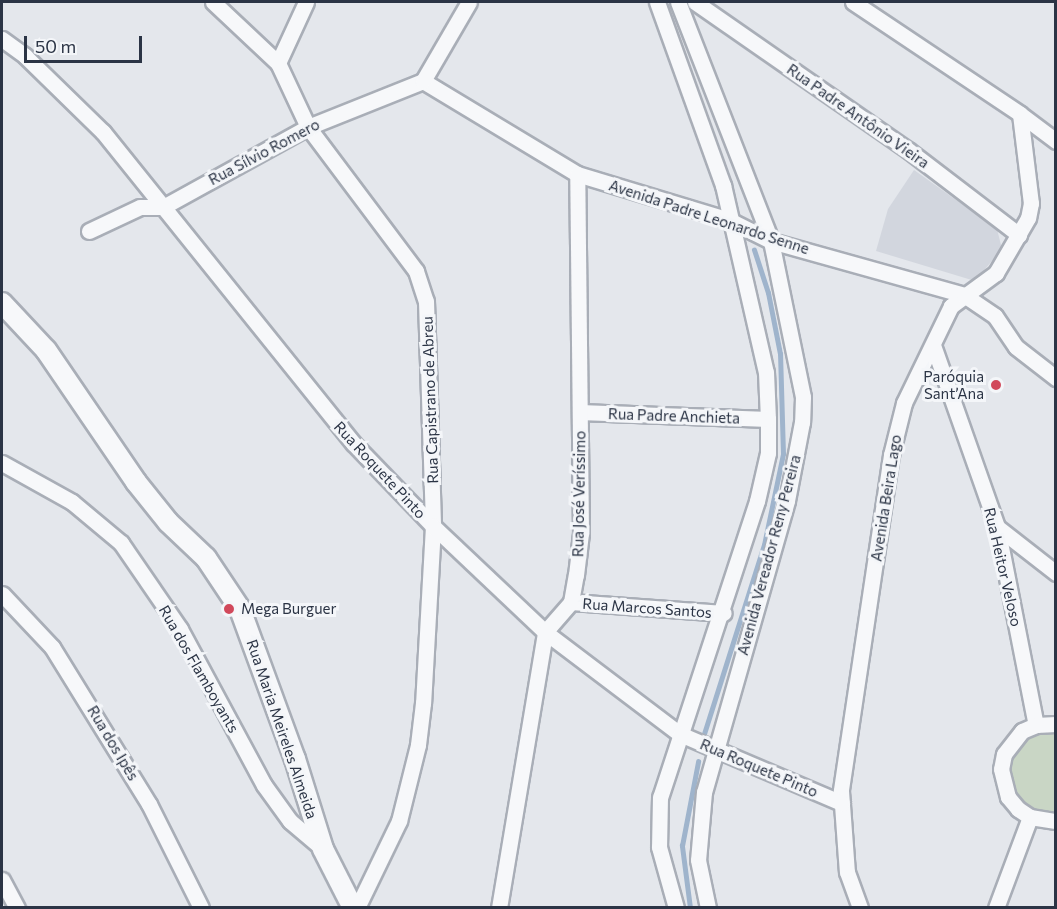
<!DOCTYPE html>
<meta charset="utf-8">
<style>
body{margin:0}
#map{position:relative;width:1057px;height:909px;overflow:hidden;background:#e4e7ec;font-family:Commissioner,sans-serif}
div>[style]{position:absolute}
.built>*{inset:0;background:#d2d6de}
.green>*{inset:0;background:#c9d6c5}
.stream>*{height:4.5px;margin:-2.25px;padding:0 2.25px;transform-origin:2.25px;border-radius:2.25px;background:#9fb4cc}
.roads{filter:drop-shadow(2px 0 #a9aeb7) drop-shadow(-2px 0 #a9aeb7) drop-shadow(0 2px #a9aeb7) drop-shadow(0 -2px #a9aeb7)}
.minor>*{height:15px;margin:-7.5px;padding:0 7.5px;transform-origin:7.5px;border-radius:7.5px;background:#f7f8fa}
.tertiary>*{height:20px;margin:-10px;padding:0 10px;transform-origin:10px;border-radius:10px;background:#f7f8fa}
.dots>*{width:16px;height:16px;translate:-50% -50%;box-sizing:border-box;border:3px solid #f4f6f9;border-radius:50%}
span{translate:-50% -50%;white-space:nowrap;text-align:center;line-height:1.15;-webkit-text-stroke:6px #f4f6f9;paint-order:stroke}
.street-label{font-size:15px;color:#2b3445}
.poi-label{font-size:15px;color:#2b3445}
.right{translate:-100% -50%;text-align:right}
.left{translate:0 -50%;text-align:left}
.frame{position:absolute;inset:0;border:3px solid #2b3445;pointer-events:none}
.scale{position:absolute;left:24px;top:36px;width:118px;height:27px;box-sizing:border-box;border:3px solid #2b3445;border-top:0;padding-left:8px;font-size:18px;line-height:21px;white-space:nowrap;color:#2b3445;-webkit-text-stroke:4px #f4f6f9;paint-order:stroke}
</style>
<div id="map">
<div class="built">
<div style="clip-path:polygon(914px 170px,997px 229px,1002px 249px,975px 281px,876px 251px,888px 209px)"></div>
</div>
<div class="green">
<div style="clip-path:polygon(1055px 726px,1055px 819px,1014px 802px,1006px 757px,1026px 733px)"></div>
</div>
<div class="stream">
<div style="left:704px;top:734px;width:198px;rotate:-72.4deg"></div>
<div style="left:764px;top:545px;width:93px;rotate:-78.2deg"></div>
<div style="left:783px;top:454px;width:100px;rotate:-91.7deg"></div>
<div style="left:780px;top:354px;width:62px;rotate:-101.1deg"></div>
<div style="left:768px;top:293px;width:45px;rotate:-108deg"></div>
<div style="left:690px;top:908px;width:63px;rotate:-97.4deg"></div>
<div style="left:682px;top:846px;width:86px;rotate:-79.2deg"></div>
</div>
<div class="roads">
<div class="minor">
<div style="left:213px;top:2px;width:89px;rotate:43.2deg"></div>
<div style="left:278px;top:63px;width:71px;rotate:64.9deg"></div>
<div style="left:308px;top:127px;width:180px;rotate:53.1deg"></div>
<div style="left:416px;top:271px;width:32px;rotate:72deg"></div>
<div style="left:426px;top:301px;width:225px;rotate:88.2deg"></div>
<div style="left:433px;top:526px;width:177px;rotate:93.2deg"></div>
<div style="left:423px;top:703px;width:42px;rotate:96.8deg"></div>
<div style="left:418px;top:745px;width:78px;rotate:104deg"></div>
<div style="left:399px;top:821px;width:97px;rotate:115.8deg"></div>
<div style="left:657px;top:2px;width:195px;rotate:70.2deg"></div>
<div style="left:723px;top:185px;width:192px;rotate:77.1deg"></div>
<div style="left:766px;top:372px;width:47px;rotate:87.6deg"></div>
<div style="left:768px;top:419px;width:34px;rotate:90deg"></div>
<div style="left:768px;top:453px;width:49px;rotate:102.9deg"></div>
<div style="left:757px;top:501px;width:311px;rotate:108.1deg"></div>
<div style="left:660px;top:797px;width:50px;rotate:91.1deg"></div>
<div style="left:659px;top:847px;width:63px;rotate:74.4deg"></div>
<div style="left:678px;top:2px;width:256px;rotate:68.7deg"></div>
<div style="left:771px;top:241px;width:159px;rotate:78.4deg"></div>
<div style="left:803px;top:397px;width:25px;rotate:92deg"></div>
<div style="left:802px;top:422px;width:80px;rotate:100.8deg"></div>
<div style="left:787px;top:501px;width:303px;rotate:105.9deg"></div>
<div style="left:704px;top:792px;width:68px;rotate:95deg"></div>
<div style="left:698px;top:860px;width:49px;rotate:78.2deg"></div>
<div style="left:695px;top:2px;width:259px;rotate:34.8deg"></div>
<div style="left:908px;top:150px;width:140px;rotate:37.4deg"></div>
<div style="left:853px;top:2px;width:201px;rotate:33.8deg"></div>
<div style="left:1020px;top:114px;width:90px;rotate:83deg"></div>
<div style="left:1031px;top:203px;width:15px;rotate:101deg"></div>
<div style="left:1028px;top:218px;width:64px;rotate:120.2deg"></div>
<div style="left:996px;top:273px;width:56px;rotate:143.7deg"></div>
<div style="left:951px;top:306px;width:108px;rotate:115.9deg"></div>
<div style="left:904px;top:403px;width:54px;rotate:104deg"></div>
<div style="left:891px;top:455px;width:340px;rotate:98.5deg"></div>
<div style="left:841px;top:791px;width:81px;rotate:85.8deg"></div>
<div style="left:847px;top:872px;width:38px;rotate:70deg"></div>
<div style="left:2px;top:39px;width:29px;rotate:36deg"></div>
<div style="left:25px;top:56px;width:109px;rotate:44.3deg"></div>
<div style="left:103px;top:132px;width:400px;rotate:51.2deg"></div>
<div style="left:354px;top:444px;width:114px;rotate:46.1deg"></div>
<div style="left:433px;top:526px;width:154px;rotate:43.4deg"></div>
<div style="left:545px;top:632px;width:169px;rotate:37.1deg"></div>
<div style="left:680px;top:734px;width:176px;rotate:23.1deg"></div>
<div style="left:278px;top:63px;width:67px;rotate:-65.3deg"></div>
<div style="left:423px;top:81px;width:180px;rotate:31.1deg"></div>
<div style="left:577px;top:174px;width:159px;rotate:16.8deg"></div>
<div style="left:729px;top:220px;width:47px;rotate:26.6deg"></div>
<div style="left:771px;top:241px;width:200px;rotate:15.6deg"></div>
<div style="left:964px;top:295px;width:37px;rotate:34deg"></div>
<div style="left:995px;top:316px;width:37px;rotate:56deg"></div>
<div style="left:1016px;top:347px;width:51px;rotate:37.8deg"></div>
<div style="left:1020px;top:114px;width:45px;rotate:36.9deg"></div>
<div style="left:89px;top:231px;width:56px;rotate:-25.2deg"></div>
<div style="left:140px;top:207px;width:23px"></div>
<div style="left:163px;top:207px;width:166px;rotate:-28.9deg"></div>
<div style="left:308px;top:127px;width:124px;rotate:-21.8deg"></div>
<div style="left:423px;top:81px;width:91px;rotate:-59.8deg"></div>
<div style="left:933px;top:345px;width:193px;rotate:70.6deg"></div>
<div style="left:997px;top:527px;width:202px;rotate:78.9deg"></div>
<div style="left:580px;top:412px;width:188px;rotate:2.1deg"></div>
<div style="left:2px;top:463px;width:80px;rotate:29.1deg"></div>
<div style="left:72px;top:502px;width:64px;rotate:39.9deg"></div>
<div style="left:121px;top:543px;width:104px;rotate:55.5deg"></div>
<div style="left:180px;top:629px;width:177px;rotate:61.7deg"></div>
<div style="left:264px;top:785px;width:44px;rotate:54.2deg"></div>
<div style="left:290px;top:821px;width:43px;rotate:40.3deg"></div>
<div style="left:997px;top:527px;width:75px;rotate:37.9deg"></div>
<div style="left:2px;top:594px;width:73px;rotate:46.7deg"></div>
<div style="left:52px;top:647px;width:185px;rotate:58.3deg"></div>
<div style="left:149px;top:804px;width:116px;rotate:63.4deg"></div>
<div style="left:571px;top:602px;width:153px;rotate:4.1deg"></div>
<div style="left:1056px;top:724px;width:20px;rotate:177deg"></div>
<div style="left:1036px;top:725px;width:15px;rotate:157deg"></div>
<div style="left:1022px;top:731px;width:29px;rotate:128deg"></div>
<div style="left:1004px;top:754px;width:15px;rotate:101deg"></div>
<div style="left:1001px;top:769px;width:29px;rotate:76deg"></div>
<div style="left:1008px;top:797px;width:16px;rotate:50deg"></div>
<div style="left:1018px;top:809px;width:14px;rotate:34deg"></div>
<div style="left:1030px;top:817px;width:26px;rotate:9deg"></div>
<div style="left:2px;top:880px;width:32px;rotate:62deg"></div>
<div style="left:499px;top:908px;width:280px;rotate:-80.5deg"></div>
<div style="left:545px;top:632px;width:40px;rotate:-49deg"></div>
<div style="left:571px;top:602px;width:27px;rotate:-80deg"></div>
<div style="left:576px;top:575px;width:42px;rotate:-83.2deg"></div>
<div style="left:581px;top:533px;width:359px;rotate:-90.6deg"></div>
<div style="left:996px;top:908px;width:97px;rotate:-69.5deg"></div>
</div>
<div class="tertiary">
<div style="left:2px;top:303px;width:64px;rotate:46.9deg"></div>
<div style="left:46px;top:350px;width:160px;rotate:55.7deg"></div>
<div style="left:136px;top:482px;width:51px;rotate:51.3deg"></div>
<div style="left:168px;top:522px;width:52px;rotate:43.5deg"></div>
<div style="left:206px;top:558px;width:61px;rotate:56.3deg"></div>
<div style="left:240px;top:609px;width:160px;rotate:69.9deg"></div>
<div style="left:295px;top:759px;width:94px;rotate:72.7deg"></div>
<div style="left:323px;top:849px;width:66px;rotate:63deg"></div>
</div>
</div>
<div class="dots">
<div style="left:996px;top:385px;background:#d1495b"></div>
<div style="left:229px;top:609px;background:#d1495b"></div>
</div>
<div class="street-label">
<span style="left:858px;top:116px;rotate:35deg">Rua Padre Antônio Vieira</span>
<span style="left:264px;top:152px;rotate:-28deg">Rua Sílvio Romero</span>
<span style="left:709px;top:217px;rotate:18deg">Avenida Padre Leonardo Senne</span>
<span style="left:430px;top:400px;rotate:-92deg">Rua Capistrano de Abreu</span>
<span style="left:674px;top:416px;rotate:2deg">Rua Padre Anchieta</span>
<span style="left:380px;top:470px;rotate:47deg">Rua Roquete Pinto</span>
<span style="left:579px;top:494px;rotate:-89deg">Rua José Veríssimo</span>
<span style="left:886px;top:498px;rotate:-81deg">Avenida Beira Lago</span>
<span style="left:769px;top:555px;rotate:-75deg">Avenida Vereador Reny Pereira</span>
<span style="left:1003px;top:567px;rotate:77deg">Rua Heitor Veloso</span>
<span style="left:647px;top:608px;rotate:4deg">Rua Marcos Santos</span>
<span style="left:199px;top:669px;rotate:60deg">Rua dos Flamboyants</span>
<span style="left:282px;top:729px;rotate:71deg">Rua Maria Meireles Almeida</span>
<span style="left:113px;top:743px;rotate:59deg">Rua dos Ipês</span>
<span style="left:759px;top:768px;rotate:23deg">Rua Roquete Pinto</span>
</div>
<div class="poi-label">
<span class="right" style="left:984px;top:385px">Paróquia<br>Sant’Ana</span>
<span class="left" style="left:241px;top:609px">Mega Burguer</span>
</div>
<div class="frame"></div>
<div class="scale">50 m</div>
</div>
